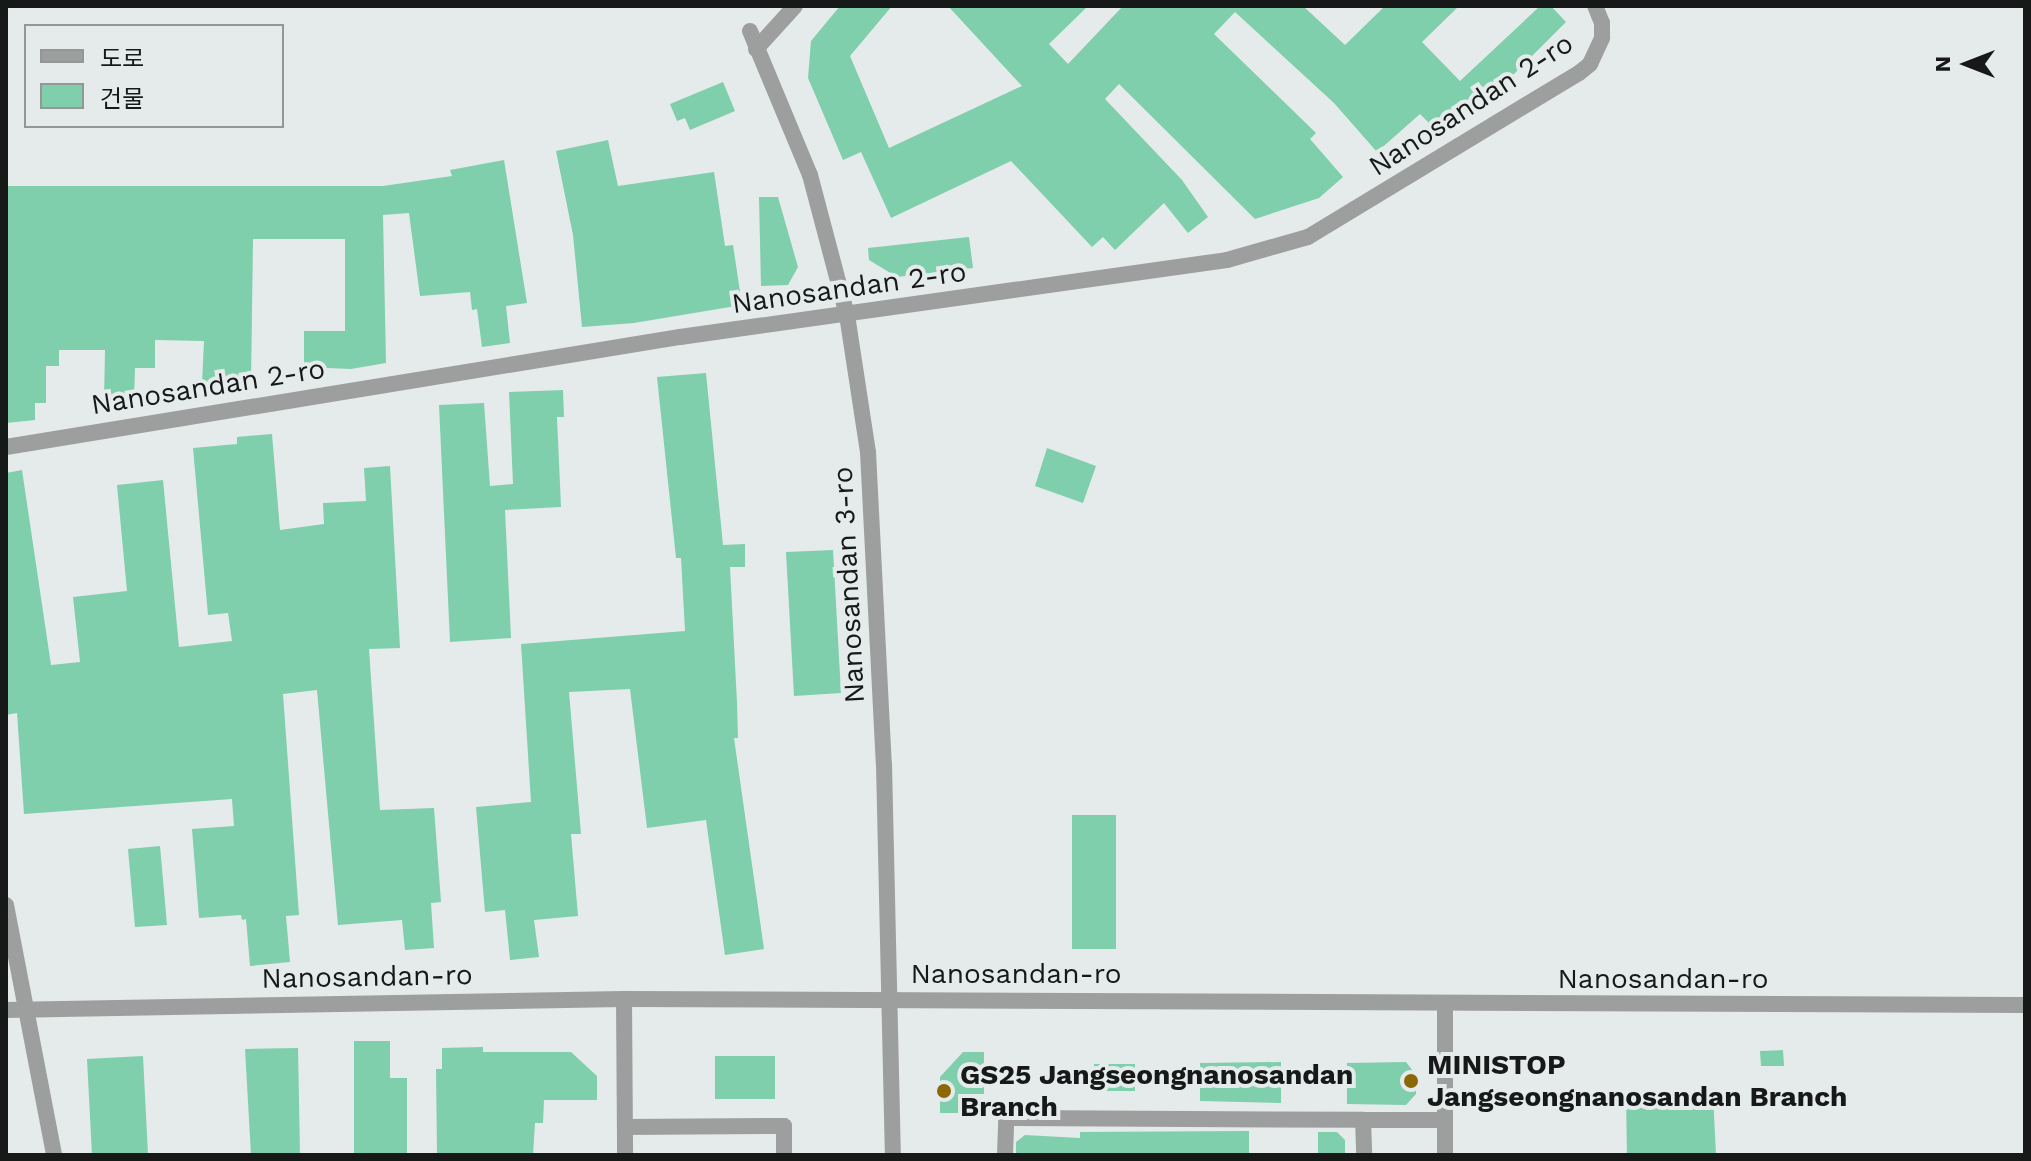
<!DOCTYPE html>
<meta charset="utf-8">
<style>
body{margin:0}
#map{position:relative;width:2031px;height:1161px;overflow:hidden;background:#e5ebea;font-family:"Work Sans","Noto Sans KR",sans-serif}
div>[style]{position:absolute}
.building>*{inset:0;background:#7fceac}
.street>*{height:16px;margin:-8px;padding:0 8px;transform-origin:8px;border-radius:8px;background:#9d9f9f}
.dots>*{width:22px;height:22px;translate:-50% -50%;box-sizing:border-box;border:4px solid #e5ebea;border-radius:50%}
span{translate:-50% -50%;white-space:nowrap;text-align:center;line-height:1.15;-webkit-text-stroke:8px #e5ebea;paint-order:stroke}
.street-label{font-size:28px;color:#171919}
.poi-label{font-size:28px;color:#171919;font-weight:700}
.left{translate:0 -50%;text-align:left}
.frame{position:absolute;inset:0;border:8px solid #171919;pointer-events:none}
.legend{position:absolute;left:24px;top:24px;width:260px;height:104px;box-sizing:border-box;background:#e5ebea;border:2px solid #939796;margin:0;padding:10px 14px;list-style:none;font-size:24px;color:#171919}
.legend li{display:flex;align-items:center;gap:16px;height:40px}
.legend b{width:40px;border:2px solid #939796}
.north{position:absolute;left:1927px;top:24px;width:80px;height:80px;-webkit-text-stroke:6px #e5ebea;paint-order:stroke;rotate:270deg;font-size:22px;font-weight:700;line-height:32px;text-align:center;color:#171919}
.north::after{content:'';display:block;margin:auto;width:28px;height:36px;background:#171919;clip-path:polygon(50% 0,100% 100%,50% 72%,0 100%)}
</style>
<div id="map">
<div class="building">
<div style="clip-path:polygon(840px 6px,892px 6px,850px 56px,889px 148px,1022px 86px,948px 6px,1088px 6px,1049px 44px,1068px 64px,1123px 6px,1303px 6px,1345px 45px,1385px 6px,1459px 6px,1422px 42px,1460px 81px,1540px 6px,1551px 6px,1566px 22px,1492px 96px,1482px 86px,1436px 130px,1420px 114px,1377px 152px,1334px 103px,1235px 12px,1214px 34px,1316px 133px,1310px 139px,1343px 177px,1319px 198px,1255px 219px,1119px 84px,1105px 99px,1182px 180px,1208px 217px,1188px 233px,1164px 203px,1115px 250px,1103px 237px,1092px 247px,1011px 161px,891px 218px,861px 152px,843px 160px,808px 78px,811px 41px)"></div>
<div style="clip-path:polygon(723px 82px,735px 111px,690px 130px,685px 118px,677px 121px,670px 104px)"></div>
<div style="clip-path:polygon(608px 140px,618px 186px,714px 172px,725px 246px,733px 245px,742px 305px,634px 323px,582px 327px,573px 235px,556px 151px)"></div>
<div style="clip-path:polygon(504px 160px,527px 303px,506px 306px,510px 343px,482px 347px,477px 309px,472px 310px,470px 292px,420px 296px,409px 213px,383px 215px,386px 363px,351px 369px,304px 367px,304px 331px,345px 331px,345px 239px,253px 239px,251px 384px,202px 383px,204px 341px,155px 340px,155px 368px,135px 368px,134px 402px,104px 401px,105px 350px,59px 350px,59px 366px,46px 366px,46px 403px,35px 403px,35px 420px,6px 423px,6px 186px,383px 186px,452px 176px,450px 170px)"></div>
<div style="clip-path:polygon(759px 197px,778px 197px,798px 267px,788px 285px,761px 286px)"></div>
<div style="clip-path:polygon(969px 237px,973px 268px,897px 277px,869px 260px,868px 248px)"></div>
<div style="clip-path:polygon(706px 373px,723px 545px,745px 544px,745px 567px,730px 567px,737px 703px,738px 738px,734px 738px,764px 949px,725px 955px,706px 820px,647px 828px,630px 689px,569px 692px,581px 834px,571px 834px,578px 916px,534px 920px,539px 957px,510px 960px,505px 910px,485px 912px,476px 807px,531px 802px,521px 644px,685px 631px,681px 558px,676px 558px,657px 377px)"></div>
<div style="clip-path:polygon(563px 390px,564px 417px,557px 417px,561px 507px,505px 510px,511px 638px,450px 642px,439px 405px,484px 403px,490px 486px,513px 484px,509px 392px)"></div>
<div style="clip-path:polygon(272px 434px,280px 530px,324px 524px,323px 503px,366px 501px,364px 468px,390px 466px,400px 648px,369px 649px,380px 810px,434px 808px,441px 902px,431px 903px,434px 948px,405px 950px,402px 920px,338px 925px,317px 690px,283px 694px,299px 915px,286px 916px,290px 962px,250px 966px,246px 919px,242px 920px,241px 915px,199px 918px,192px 829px,234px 826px,232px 799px,24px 814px,17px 713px,6px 715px,6px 473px,22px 470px,51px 665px,80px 662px,73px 597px,127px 591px,117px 485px,163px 480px,179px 647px,232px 641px,228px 613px,208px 615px,193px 448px,237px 444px,237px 437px)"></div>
<div style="clip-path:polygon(1047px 448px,1096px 466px,1083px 503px,1035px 486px)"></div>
<div style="clip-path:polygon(833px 550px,841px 693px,794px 696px,786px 552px)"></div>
<div style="clip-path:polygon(1072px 815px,1116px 815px,1116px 949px,1072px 949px)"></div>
<div style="clip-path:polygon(160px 846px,167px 925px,135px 927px,128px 849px)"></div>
<div style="clip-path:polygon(354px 1041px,390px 1041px,390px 1078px,407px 1078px,407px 1155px,354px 1155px)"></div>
<div style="clip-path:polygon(483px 1047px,483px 1052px,571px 1052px,597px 1076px,597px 1100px,544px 1100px,543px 1123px,535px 1123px,533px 1155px,437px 1155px,436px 1069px,442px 1069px,442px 1048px)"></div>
<div style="clip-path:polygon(298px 1048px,300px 1155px,251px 1155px,245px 1049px)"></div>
<div style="clip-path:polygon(1783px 1050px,1784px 1066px,1761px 1066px,1760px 1051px)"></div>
<div style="clip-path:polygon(963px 1052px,984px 1052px,984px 1094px,965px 1094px,965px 1113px,940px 1113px,940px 1077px)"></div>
<div style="clip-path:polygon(143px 1056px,148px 1155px,92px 1155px,87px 1059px)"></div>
<div style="clip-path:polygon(715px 1056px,775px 1056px,775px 1099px,715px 1099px)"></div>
<div style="clip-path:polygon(1281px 1062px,1281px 1103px,1200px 1101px,1200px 1063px)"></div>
<div style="clip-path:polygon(1406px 1062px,1416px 1075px,1416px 1094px,1406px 1105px,1347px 1104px,1347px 1063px)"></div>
<div style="clip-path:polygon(1094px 1064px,1135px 1064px,1135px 1091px,1094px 1091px)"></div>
<div style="clip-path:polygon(1713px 1095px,1716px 1155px,1627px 1155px,1626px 1096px)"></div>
<div style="clip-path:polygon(1249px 1131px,1249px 1155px,1016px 1155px,1016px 1142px,1025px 1135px,1080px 1138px,1080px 1132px)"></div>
<div style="clip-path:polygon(1318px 1132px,1337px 1132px,1345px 1140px,1345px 1155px,1318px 1155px)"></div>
</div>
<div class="street">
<div style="left:750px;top:31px;width:156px;rotate:67.4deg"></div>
<div style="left:810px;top:175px;width:145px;rotate:75.2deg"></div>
<div style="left:847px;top:315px;width:139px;rotate:81.3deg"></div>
<div style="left:868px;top:452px;width:312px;rotate:87.1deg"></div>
<div style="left:884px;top:764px;width:391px;rotate:88.7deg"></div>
<div style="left:756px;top:49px;width:58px;rotate:-47.8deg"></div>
<div style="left:6px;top:447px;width:683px;rotate:-9.27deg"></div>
<div style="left:680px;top:337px;width:552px;rotate:-8.01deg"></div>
<div style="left:1227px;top:260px;width:84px;rotate:-15.9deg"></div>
<div style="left:1308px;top:237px;width:317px;rotate:-31.2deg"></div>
<div style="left:1579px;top:73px;width:14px;rotate:-39deg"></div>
<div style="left:1590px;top:64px;width:29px;rotate:-65deg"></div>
<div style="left:1602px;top:38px;width:15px;rotate:-90deg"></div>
<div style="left:1602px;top:23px;width:18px;rotate:-112deg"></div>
<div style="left:6px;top:905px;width:255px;rotate:79.1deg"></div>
<div style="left:624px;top:999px;width:156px;rotate:89.6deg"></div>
<div style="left:6px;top:1010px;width:618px;rotate:-1.02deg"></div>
<div style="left:624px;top:999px;width:1401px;rotate:0.25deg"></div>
<div style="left:1363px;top:1120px;width:81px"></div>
<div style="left:625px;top:1127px;width:159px;rotate:-0.4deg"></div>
<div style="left:784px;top:1126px;width:29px;rotate:90deg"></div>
<div style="left:1005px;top:1155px;width:37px;rotate:-88deg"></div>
<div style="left:1006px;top:1118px;width:357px;rotate:0.3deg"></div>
<div style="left:1363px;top:1120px;width:35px;rotate:88deg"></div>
<div style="left:1445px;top:1155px;width:151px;rotate:-90deg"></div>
</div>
<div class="dots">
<div style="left:1411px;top:1081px;background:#8b6707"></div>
<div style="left:944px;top:1091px;background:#8b6707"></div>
</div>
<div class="street-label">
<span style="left:1471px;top:105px;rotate:-33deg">Nanosandan 2-ro</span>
<span style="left:849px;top:288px;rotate:-8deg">Nanosandan 2-ro</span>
<span style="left:208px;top:387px;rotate:-9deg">Nanosandan 2-ro</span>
<span style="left:849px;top:585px;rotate:-93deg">Nanosandan 3-ro</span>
<span style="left:1016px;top:974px">Nanosandan-ro</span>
<span style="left:367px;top:977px;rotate:-1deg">Nanosandan-ro</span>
<span style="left:1663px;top:979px">Nanosandan-ro</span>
</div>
<div class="poi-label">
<span class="left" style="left:1427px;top:1081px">MINISTOP<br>Jangseongnanosandan Branch</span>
<span class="left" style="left:960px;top:1091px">GS25 Jangseongnanosandan<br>Branch</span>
</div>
<div class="frame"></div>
<ul class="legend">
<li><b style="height:10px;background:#9d9f9f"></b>도로</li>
<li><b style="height:22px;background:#7fceac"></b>건물</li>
</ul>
<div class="north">N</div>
</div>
